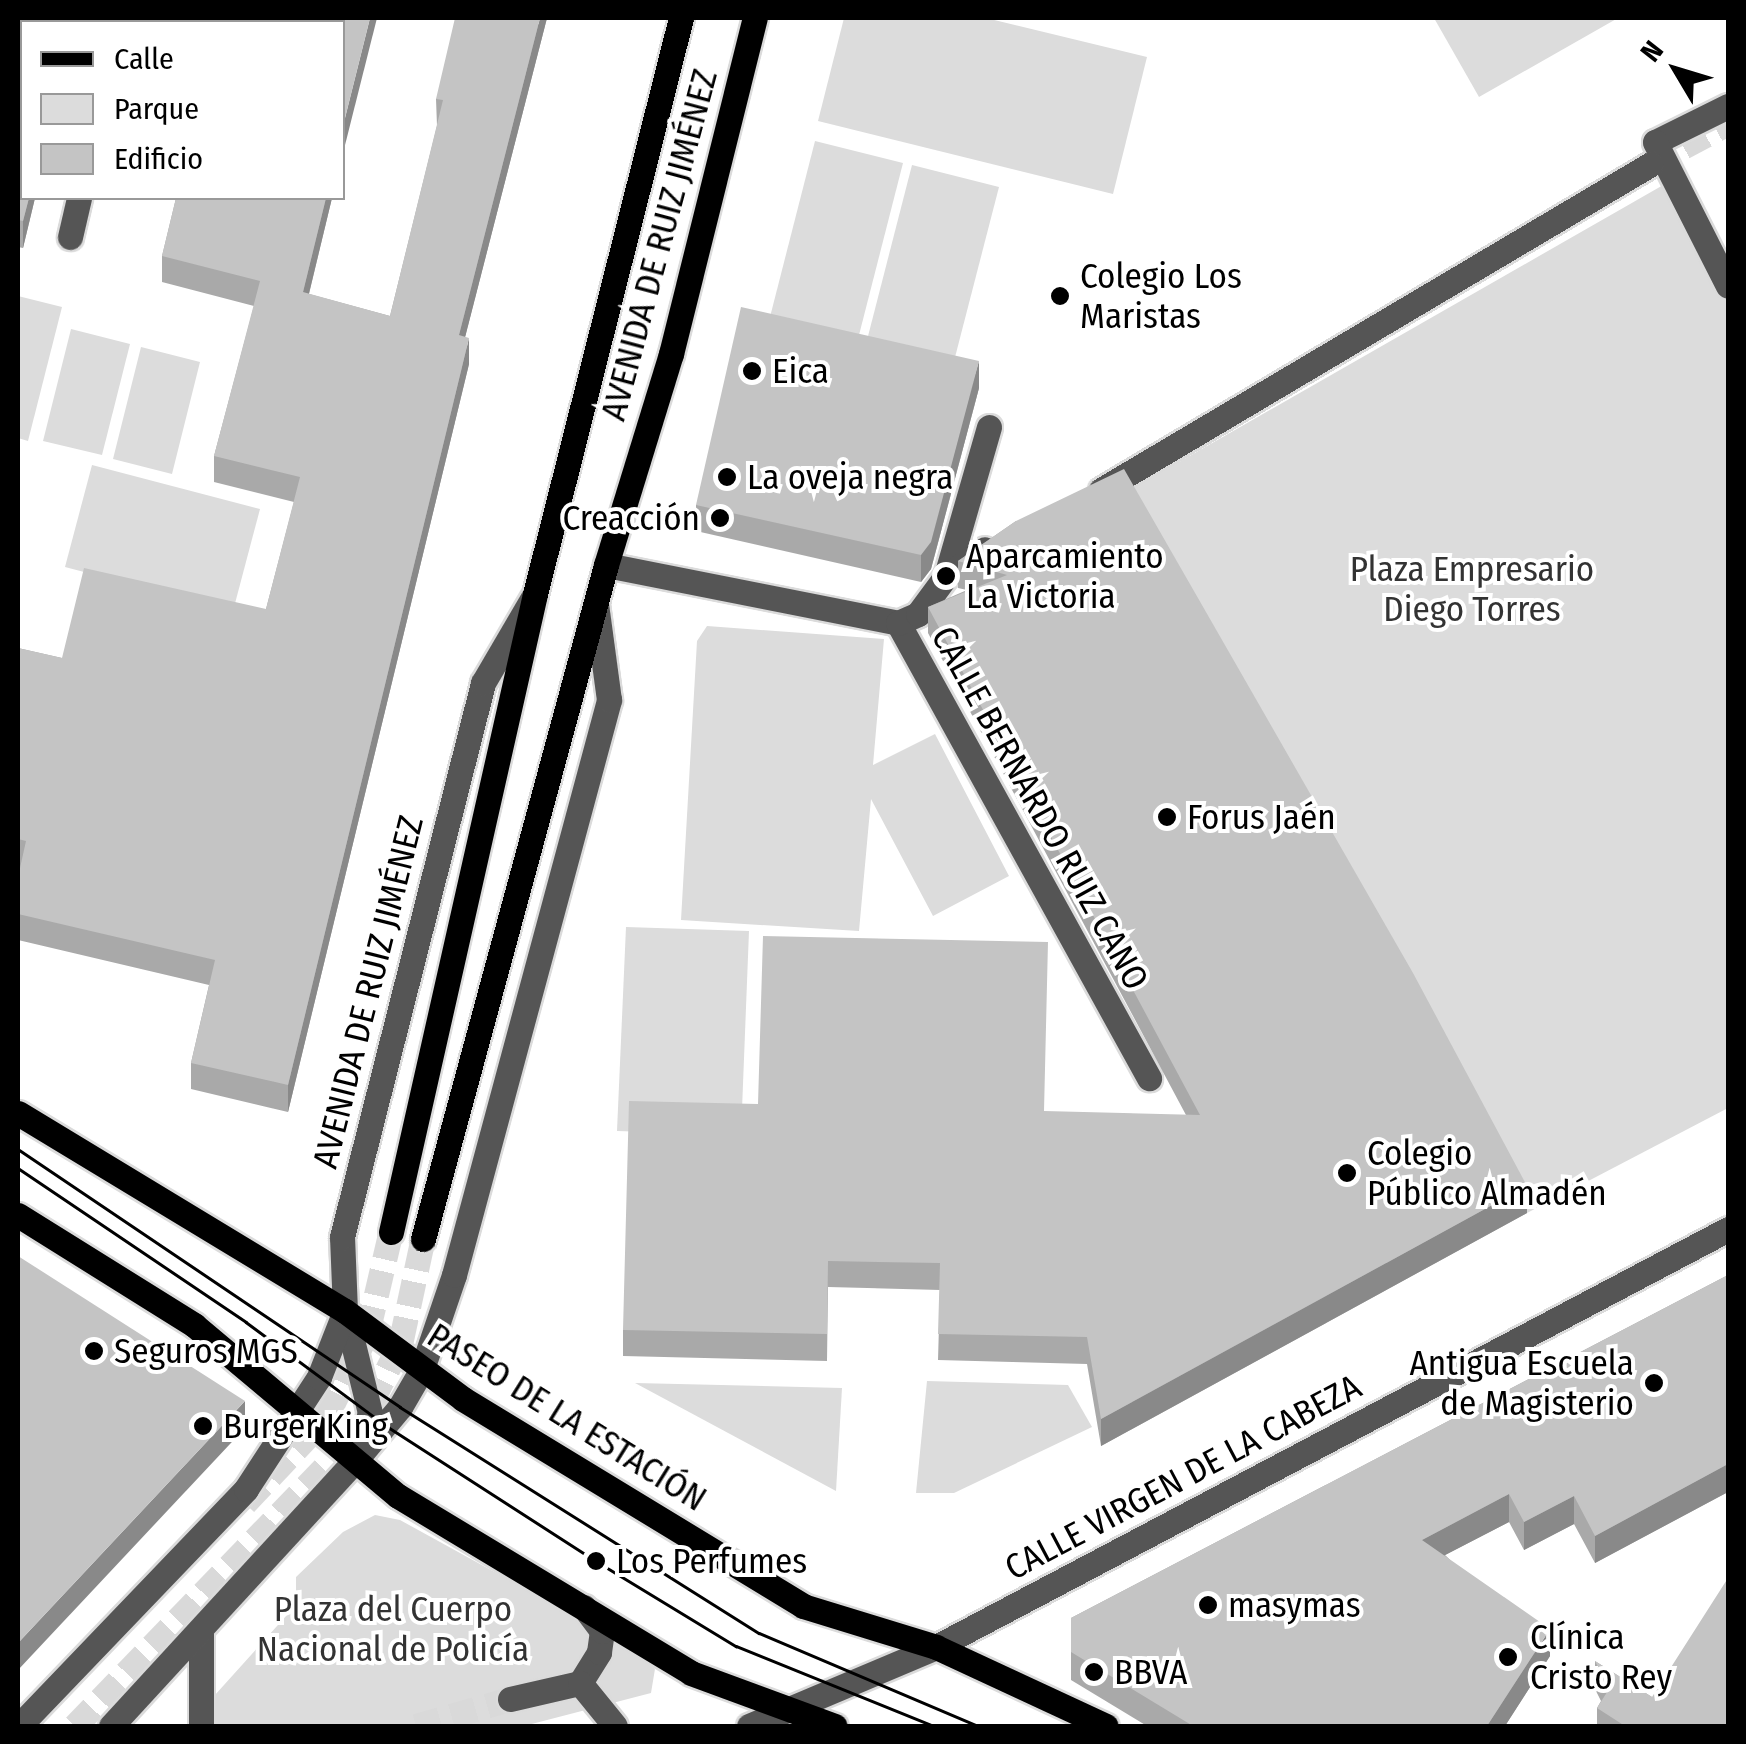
<!DOCTYPE html>
<meta charset="utf-8">
<style>
body{margin:0}
#map{position:relative;width:1746px;height:1744px;overflow:hidden;background:#fff;font-family:"Fira Sans Condensed",sans-serif}
div>[style]{position:absolute}
.green>*{inset:0;background:#dcdcdc}
.minor-tunnel>*{height:25px;margin-top:-12.5px;transform-origin:0;background:repeating-linear-gradient(90deg,#d9d9d9 0 25px,transparent 0 37px)}
.major-tunnel>*{height:25px;margin-top:-12.5px;transform-origin:0;background:repeating-linear-gradient(90deg,#d9d9d9 0 25px,transparent 0 37px)}
.roads{filter:drop-shadow(2px 0 #dbdbdb) drop-shadow(-2px 0 #dbdbdb) drop-shadow(0 2px #dbdbdb) drop-shadow(0 -2px #dbdbdb)}
.minor>*{height:25px;margin:-12.5px;padding:0 12.5px;transform-origin:12.5px;border-radius:12.5px;background:#555}
.major>*{height:25px;margin:-12.5px;padding:0 12.5px;transform-origin:12.5px;border-radius:12.5px;background:#000}
.tram>*{height:2.5px;margin:-1.25px;padding:0 1.25px;transform-origin:1.25px;border-radius:1.25px;background:#000}
.wall>*{inset:0;background:#a9a9a9}
.shaded-wall>*{inset:0;background:#898989}
.building>*{inset:0;background:#c4c4c4}
.dots>*{width:28px;height:28px;translate:-50% -50%;box-sizing:border-box;border:5px solid #fff;border-radius:50%}
span{translate:-50% -50%;white-space:nowrap;text-align:center;line-height:1.15;-webkit-text-stroke:8px #fff;paint-order:stroke}
.street-label{font-size:35px;color:#000}
.poi-label{font-size:35px;color:#000}
.left{translate:0 -50%;text-align:left}
.right{translate:-100% -50%;text-align:right}
.park-label{font-size:35px;color:#333}
.frame{position:absolute;inset:0;border:20px solid #000;pointer-events:none}
.legend{position:absolute;left:20px;top:20px;width:325px;height:180px;box-sizing:border-box;background:#fff;border:2px solid #999;margin:0;padding:12px 18px;list-style:none;font-size:30px;color:#000}
.legend li{display:flex;align-items:center;gap:20px;height:50px}
.legend b{width:50px;border:2px solid #999}
.north{position:absolute;left:1626px;top:20px;width:100px;height:100px;-webkit-text-stroke:8px #fff;paint-order:stroke;rotate:308deg;font-size:28px;font-weight:700;line-height:40px;text-align:center;color:#000}
.north::after{content:'';display:block;margin:auto;width:35px;height:45px;background:#000;clip-path:polygon(50% 0,100% 100%,50% 72%,0 100%)}
</style>
<div id="map">
<div class="green">
<div style="clip-path:polygon(844px 18px,986px 18px,1147px 57px,1113px 194px,818px 121px)"></div>
<div style="clip-path:polygon(1434px 18px,1618px 18px,1479px 97px)"></div>
<div style="clip-path:polygon(815px 141px,903px 163px,858px 339px,770px 317px)"></div>
<div style="clip-path:polygon(912px 165px,999px 187px,953px 365px,866px 344px)"></div>
<div style="clip-path:polygon(1672px 180px,1728px 286px,1728px 1108px,1527px 1213px,1123px 494px)"></div>
<div style="clip-path:polygon(18px 296px,62px 307px,28px 441px,18px 438px)"></div>
<div style="clip-path:polygon(71px 329px,130px 344px,102px 455px,43px 441px)"></div>
<div style="clip-path:polygon(141px 347px,200px 362px,172px 474px,113px 459px)"></div>
<div style="clip-path:polygon(92px 465px,260px 509px,233px 611px,65px 567px)"></div>
<div style="clip-path:polygon(707px 626px,884px 639px,873px 765px,935px 734px,1009px 876px,933px 916px,871px 799px,859px 931px,681px 920px,697px 641px)"></div>
<div style="clip-path:polygon(626px 927px,749px 931px,741px 1135px,617px 1131px)"></div>
<div style="clip-path:polygon(927px 1381px,1068px 1385px,1092px 1427px,954px 1493px,916px 1493px)"></div>
<div style="clip-path:polygon(635px 1383px,842px 1388px,836px 1491px)"></div>
<div style="clip-path:polygon(375px 1515px,400px 1520px,602px 1631px,655px 1669px,651px 1693px,524px 1726px,187px 1726px,296px 1605px,296px 1577px,343px 1532px)"></div>
</div>
<div class="minor-tunnel">
<div style="left:1651px;top:164px;width:87px;rotate:-28deg"></div>
<div style="left:416px;top:1726px;width:98px;rotate:-16deg"></div>
</div>
<div class="major-tunnel">
<div style="left:245px;top:1503px;width:120px;rotate:-46.7deg"></div>
<div style="left:327px;top:1416px;width:94px;rotate:-64.2deg"></div>
<div style="left:368px;top:1331px;width:102px;rotate:-76.9deg"></div>
<div style="left:75px;top:1726px;width:403px;rotate:-46deg"></div>
<div style="left:355px;top:1436px;width:105px;rotate:-63.9deg"></div>
<div style="left:401px;top:1342px;width:105px;rotate:-77.9deg"></div>
</div>
<div class="roads">
<div class="minor">
<div style="left:120px;top:22px;width:4px;rotate:-76deg"></div>
<div style="left:1728px;top:106px;width:81px;rotate:153.7deg"></div>
<div style="left:1655px;top:142px;width:161px;rotate:63.1deg"></div>
<div style="left:70px;top:237px;width:40px;rotate:-77deg"></div>
<div style="left:1101px;top:490px;width:639px;rotate:-30.66deg"></div>
<div style="left:606px;top:565px;width:298px;rotate:11.2deg"></div>
<div style="left:898px;top:623px;width:520px;rotate:61.12deg"></div>
<div style="left:946px;top:576px;width:155px;rotate:-73.9deg"></div>
<div style="left:898px;top:623px;width:22px;rotate:-24deg"></div>
<div style="left:918px;top:614px;width:47px;rotate:-53.6deg"></div>
<div style="left:946px;top:576px;width:47px;rotate:-34.7deg"></div>
<div style="left:358px;top:1448px;width:37px;rotate:-71deg"></div>
<div style="left:370px;top:1413px;width:105px;rotate:-103.8deg"></div>
<div style="left:345px;top:1311px;width:74px;rotate:-92.3deg"></div>
<div style="left:342px;top:1237px;width:572px;rotate:-75.72deg"></div>
<div style="left:483px;top:683px;width:97px;rotate:-59.7deg"></div>
<div style="left:201px;top:1632px;width:94px;rotate:90deg"></div>
<div style="left:580px;top:1683px;width:36px;rotate:-58deg"></div>
<div style="left:599px;top:1652px;width:21px;rotate:-82deg"></div>
<div style="left:602px;top:1631px;width:30px;rotate:-127deg"></div>
<div style="left:510px;top:1699px;width:72px;rotate:-12.9deg"></div>
<div style="left:580px;top:1683px;width:55px;rotate:50.9deg"></div>
<div style="left:19px;top:1726px;width:328px;rotate:-46.2deg"></div>
<div style="left:246px;top:1489px;width:134px;rotate:-56.9deg"></div>
<div style="left:319px;top:1377px;width:71px;rotate:-68.5deg"></div>
<div style="left:111px;top:1726px;width:359px;rotate:-47.4deg"></div>
<div style="left:354px;top:1462px;width:72px;rotate:-50.1deg"></div>
<div style="left:400px;top:1407px;width:44px;rotate:-59.9deg"></div>
<div style="left:422px;top:1369px;width:99px;rotate:-71.2deg"></div>
<div style="left:454px;top:1275px;width:596px;rotate:-74.91deg"></div>
<div style="left:609px;top:700px;width:97px;rotate:-97.7deg"></div>
<div style="left:749px;top:1726px;width:203px;rotate:-22.9deg"></div>
<div style="left:936px;top:1647px;width:896px;rotate:-27.82deg"></div>
</div>
<div class="major">
<div style="left:18px;top:1113px;width:382px;rotate:31.2deg"></div>
<div style="left:345px;top:1311px;width:147px;rotate:36.7deg"></div>
<div style="left:463px;top:1399px;width:398px;rotate:31.3deg"></div>
<div style="left:803px;top:1606px;width:139px;rotate:17.1deg"></div>
<div style="left:936px;top:1647px;width:187px;rotate:24.9deg"></div>
<div style="left:18px;top:1215px;width:208px;rotate:32deg"></div>
<div style="left:194px;top:1325px;width:266px;rotate:40deg"></div>
<div style="left:398px;top:1496px;width:342px;rotate:31.1deg"></div>
<div style="left:691px;top:1673px;width:153px;rotate:20.2deg"></div>
<div style="left:391px;top:1232px;width:654px;rotate:-77.28deg"></div>
<div style="left:535px;top:594px;width:594px;rotate:-75.78deg"></div>
<div style="left:423px;top:1239px;width:698px;rotate:-74.81deg"></div>
<div style="left:606px;top:565px;width:221px;rotate:-72.9deg"></div>
<div style="left:671px;top:354px;width:346px;rotate:-76deg"></div>
</div>
</div>
<div class="tram">
<div style="left:18px;top:1149px;width:461px;rotate:34deg"></div>
<div style="left:400px;top:1407px;width:424px;rotate:32.2deg"></div>
<div style="left:759px;top:1633px;width:238px;rotate:23deg"></div>
<div style="left:18px;top:1168px;width:275px;rotate:34deg"></div>
<div style="left:246px;top:1322px;width:173px;rotate:36.5deg"></div>
<div style="left:385px;top:1425px;width:251px;rotate:32.8deg"></div>
<div style="left:596px;top:1561px;width:164px;rotate:31.3deg"></div>
<div style="left:736px;top:1646px;width:214px;rotate:22deg"></div>
</div>
<div class="wall">
<div style="clip-path:polygon(18px 18px,79px 18px,77px 22px,22px 22px,35px 198px,23px 248px,18px 247px)"></div>
<div style="clip-path:polygon(547px 18px,465px 337px,469px 364px,288px 1112px,191px 1089px,191px 1063px,209px 985px,18px 940px,18px 877px,20px 865px,18px 865px,18px 648px,62px 658px,266px 609px,294px 502px,214px 482px,214px 456px,254px 306px,162px 282px,162px 256px,176px 198px,332px 198px,309px 294px,390px 316px,437px 126px,436px 99px)"></div>
<div style="clip-path:polygon(979px 388px,931px 569px,921px 582px,696px 531px,696px 505px)"></div>
<div style="clip-path:polygon(1016px 521px,1527px 1213px,1101px 1446px,1087px 1364px,938px 1360px,940px 1290px,828px 1287px,827px 1361px,623px 1356px,623px 1330px,1186px 1115px,928px 633px,928px 607px,967px 590px,958px 588px,958px 561px)"></div>
<div style="clip-path:polygon(1728px 1275px,1728px 1492px,1595px 1563px,1574px 1524px,1524px 1550px,1509px 1522px,1445px 1555px,1550px 1656px,1505px 1726px,1147px 1726px,1071px 1680px,1071px 1618px)"></div>
<div style="clip-path:polygon(1595px 1661px,1652px 1697px,1728px 1726px,1597px 1726px,1597px 1708px,1601px 1701px,1595px 1689px)"></div>
</div>
<div class="shaded-wall">
<div style="clip-path:polygon(370px 18px,377px 18px,342px 157px,342px 130px)"></div>
<div style="clip-path:polygon(540px 18px,547px 18px,459px 361px,459px 335px)"></div>
<div style="clip-path:polygon(29px 198px,35px 198px,23px 248px,23px 221px)"></div>
<div style="clip-path:polygon(326px 198px,332px 198px,303px 318px,303px 292px)"></div>
<div style="clip-path:polygon(469px 338px,469px 364px,288px 1112px,288px 1085px)"></div>
<div style="clip-path:polygon(979px 361px,979px 388px,931px 569px,921px 582px,921px 555px)"></div>
<div style="clip-path:polygon(1527px 1186px,1527px 1213px,1101px 1446px,1101px 1419px)"></div>
<div style="clip-path:polygon(245px 1401px,245px 1428px,18px 1670px,18px 1643px)"></div>
<div style="clip-path:polygon(1728px 1464px,1728px 1492px,1595px 1563px,1595px 1536px)"></div>
<div style="clip-path:polygon(1509px 1494px,1509px 1522px,1422px 1567px,1422px 1540px)"></div>
<div style="clip-path:polygon(1574px 1496px,1574px 1524px,1524px 1550px,1524px 1522px)"></div>
<div style="clip-path:polygon(1550px 1629px,1550px 1656px,1505px 1726px,1487px 1726px)"></div>
</div>
<div class="building">
<div style="clip-path:polygon(18px 18px,72px 18px,71px 22px,22px 22px,22px 198px,29px 198px,23px 221px,18px 220px)"></div>
<div style="clip-path:polygon(161px 18px,370px 18px,342px 130px,342px 22px,160px 22px)"></div>
<div style="clip-path:polygon(455px 18px,540px 18px,459px 335px,469px 338px,288px 1085px,191px 1063px,215px 960px,18px 914px,18px 877px,26px 841px,18px 839px,18px 648px,62px 658px,84px 568px,266px 609px,300px 477px,214px 456px,260px 281px,162px 256px,176px 198px,326px 198px,303px 292px,390px 316px,443px 100px,436px 99px)"></div>
<div style="clip-path:polygon(741px 307px,979px 361px,931px 542px,921px 555px,696px 505px)"></div>
<div style="clip-path:polygon(1124px 469px,1413px 973px,1527px 1186px,1101px 1419px,1087px 1337px,938px 1334px,940px 1263px,828px 1261px,827px 1334px,623px 1330px,629px 1101px,758px 1104px,763px 936px,1048px 942px,1044px 1111px,1200px 1115px,928px 607px,1007px 575px,958px 561px,1016px 521px)"></div>
<div style="clip-path:polygon(18px 1256px,245px 1401px,18px 1643px)"></div>
<div style="clip-path:polygon(1728px 1275px,1728px 1464px,1595px 1536px,1574px 1496px,1524px 1522px,1509px 1494px,1422px 1540px,1550px 1629px,1487px 1726px,1193px 1726px,1071px 1652px,1071px 1618px)"></div>
<div style="clip-path:polygon(1728px 1578px,1728px 1726px,1625px 1726px,1597px 1708px,1609px 1689px,1595px 1661px,1652px 1697px)"></div>
</div>
<div class="dots">
<div style="left:1060px;top:296px;background:#000"></div>
<div style="left:752px;top:371px;background:#000"></div>
<div style="left:727px;top:477px;background:#000"></div>
<div style="left:720px;top:518px;background:#000"></div>
<div style="left:946px;top:576px;background:#000"></div>
<div style="left:1167px;top:817px;background:#000"></div>
<div style="left:1347px;top:1173px;background:#000"></div>
<div style="left:94px;top:1351px;background:#000"></div>
<div style="left:1654px;top:1383px;background:#000"></div>
<div style="left:203px;top:1426px;background:#000"></div>
<div style="left:596px;top:1561px;background:#000"></div>
<div style="left:1208px;top:1605px;background:#000"></div>
<div style="left:1508px;top:1657px;background:#000"></div>
<div style="left:1094px;top:1672px;background:#000"></div>
</div>
<div class="street-label">
<span style="left:659px;top:245px;rotate:-75deg">AVENIDA DE RUIZ JIMÉNEZ</span>
<span style="left:1040px;top:808px;rotate:61deg">CALLE BERNARDO RUIZ CANO</span>
<span style="left:368px;top:992px;rotate:-76deg">AVENIDA DE RUIZ JIMÉNEZ</span>
<span style="left:567px;top:1417px;rotate:32deg">PASEO DE LA ESTACIÓN</span>
<span style="left:1183px;top:1477px;rotate:-28deg">CALLE VIRGEN DE LA CABEZA</span>
</div>
<div class="poi-label">
<span class="left" style="left:1080px;top:296px">Colegio Los<br>Maristas</span>
<span class="left" style="left:772px;top:371px">Eica</span>
<span class="left" style="left:747px;top:477px">La oveja negra</span>
<span class="right" style="left:700px;top:518px">Creacción</span>
<span class="left" style="left:966px;top:576px">Aparcamiento<br>La Victoria</span>
<span class="left" style="left:1187px;top:817px">Forus Jaén</span>
<span class="left" style="left:1367px;top:1173px">Colegio<br>Público Almadén</span>
<span class="left" style="left:114px;top:1351px">Seguros MGS</span>
<span class="right" style="left:1634px;top:1383px">Antigua Escuela<br>de Magisterio</span>
<span class="left" style="left:223px;top:1426px">Burger King</span>
<span class="left" style="left:616px;top:1561px">Los Perfumes</span>
<span class="left" style="left:1228px;top:1605px">masymas</span>
<span class="left" style="left:1530px;top:1657px">Clínica<br>Cristo Rey</span>
<span class="left" style="left:1114px;top:1672px">BBVA</span>
</div>
<div class="park-label">
<span style="left:1472px;top:589px">Plaza Empresario<br>Diego Torres</span>
<span style="left:393px;top:1629px">Plaza del Cuerpo<br>Nacional de Policía</span>
</div>
<div class="frame"></div>
<ul class="legend">
<li><b style="height:12px;background:#000"></b>Calle</li>
<li><b style="height:28px;background:#dcdcdc"></b>Parque</li>
<li><b style="height:28px;background:#c4c4c4"></b>Edificio</li>
</ul>
<div class="north">N</div>
</div>
